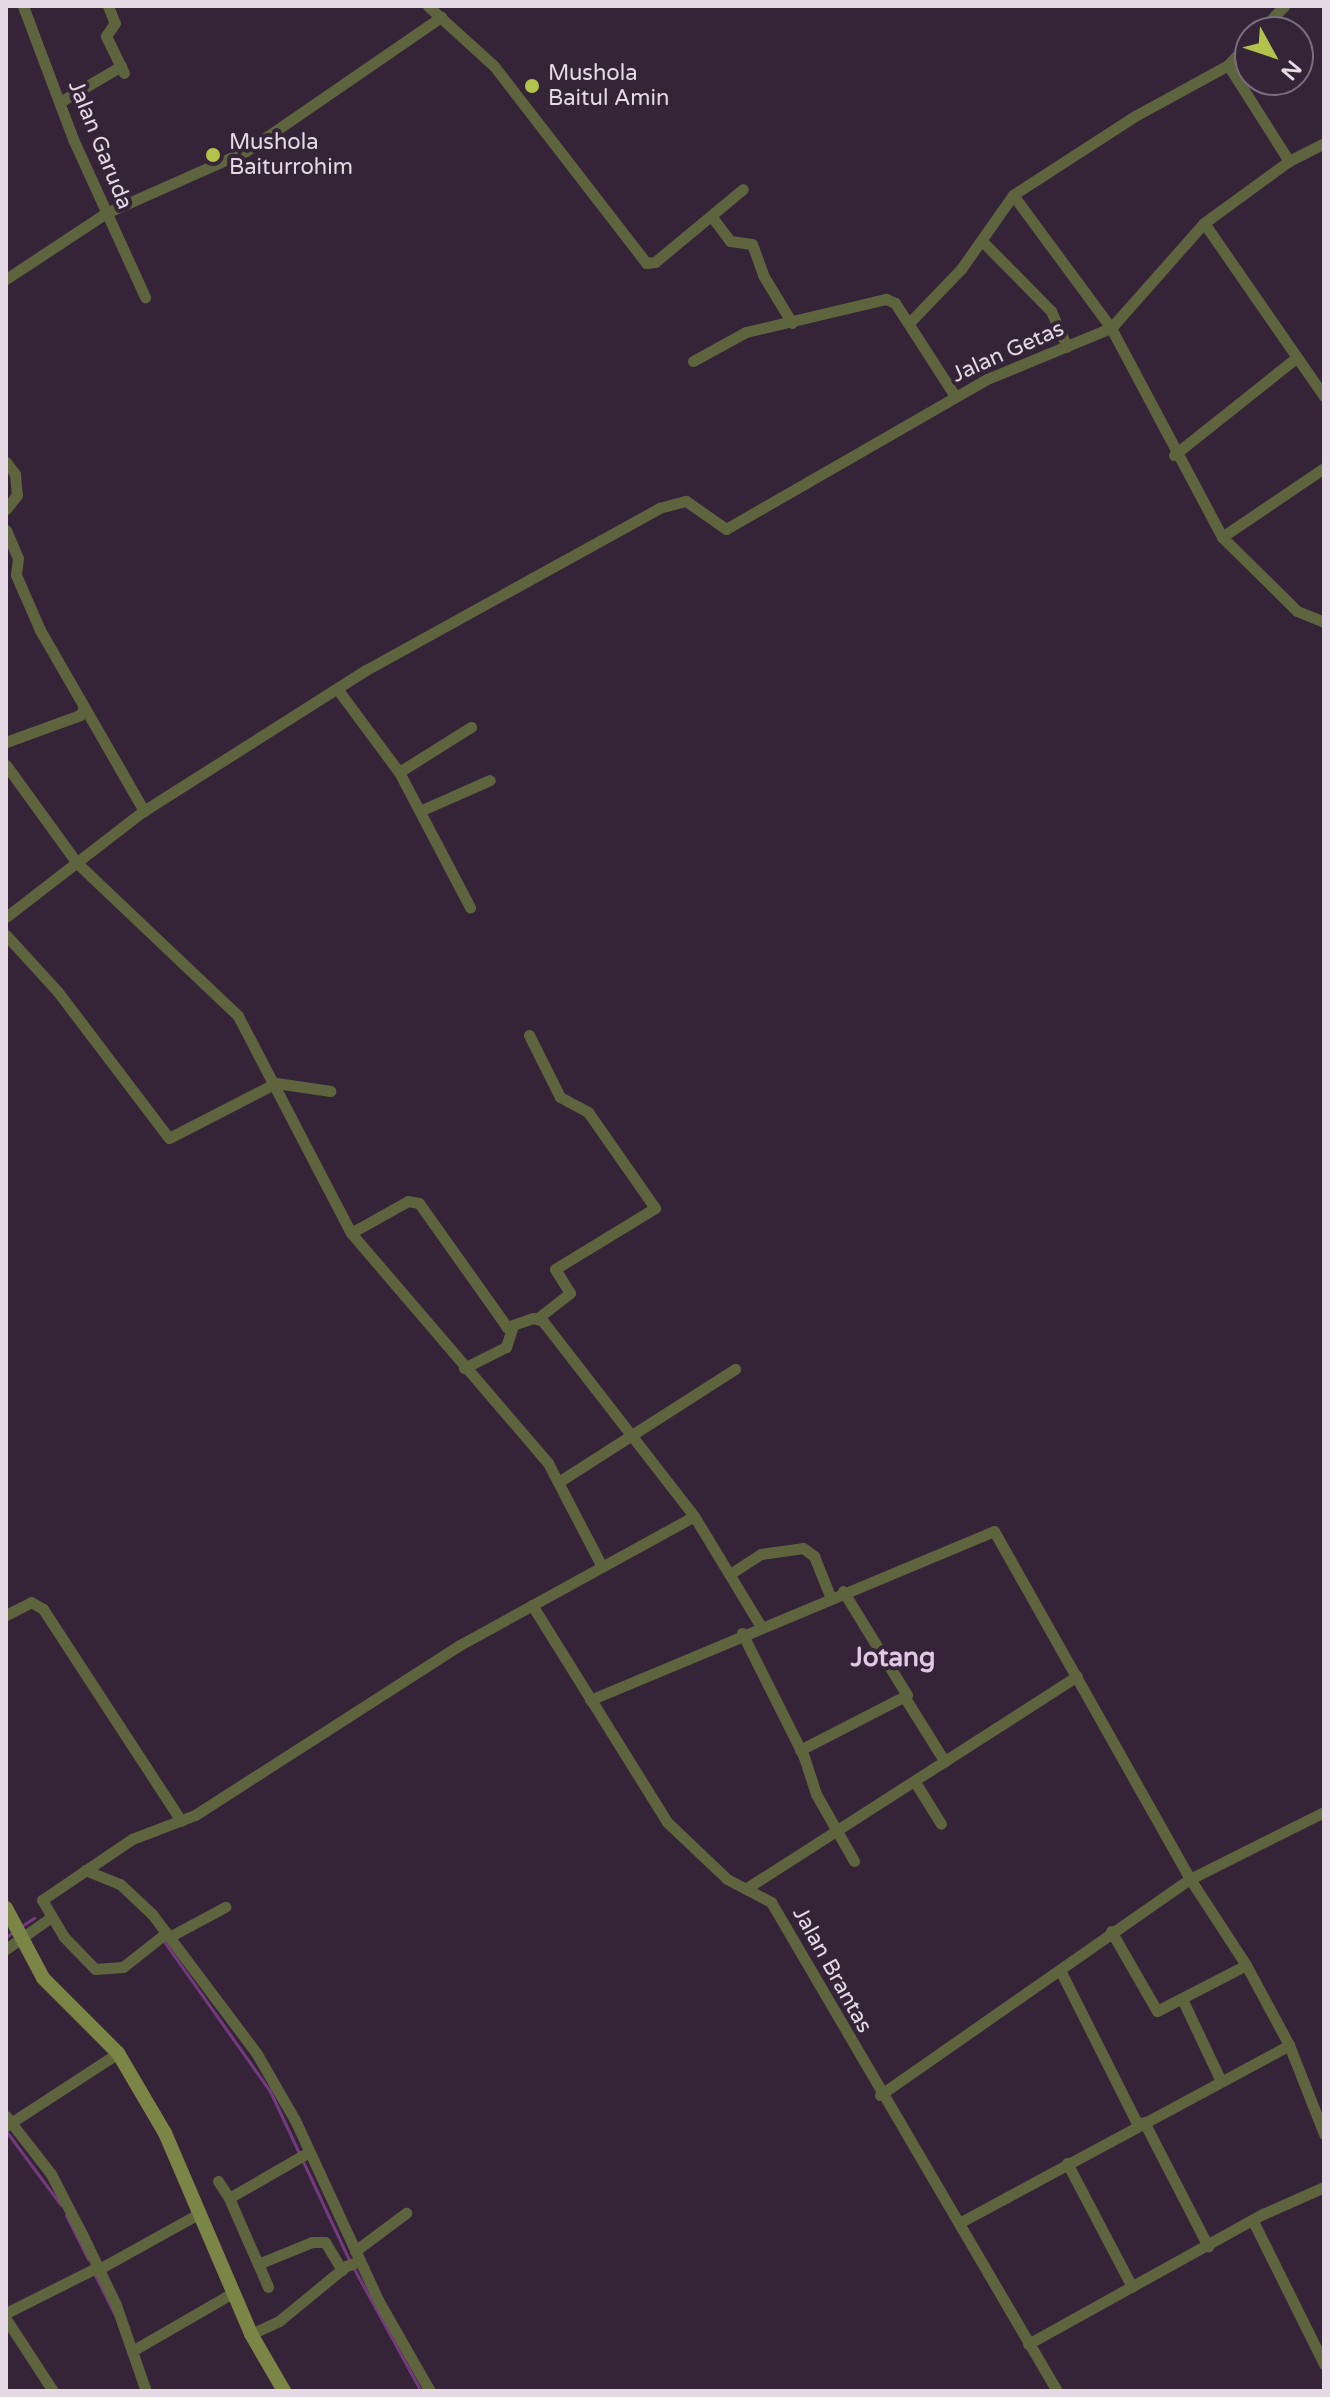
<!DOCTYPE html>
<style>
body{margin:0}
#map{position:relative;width:1330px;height:2397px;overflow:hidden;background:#352438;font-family:"Varela Round",sans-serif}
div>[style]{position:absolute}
.stream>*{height:3px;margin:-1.5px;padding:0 1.5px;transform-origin:1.5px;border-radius:1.5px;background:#75397f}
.street>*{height:11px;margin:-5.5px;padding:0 5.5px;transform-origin:5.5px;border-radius:5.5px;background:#5e653e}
.secondary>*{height:14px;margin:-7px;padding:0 7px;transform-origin:7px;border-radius:7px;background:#7b8546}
.dots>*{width:22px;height:22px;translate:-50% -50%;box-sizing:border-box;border:4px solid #352438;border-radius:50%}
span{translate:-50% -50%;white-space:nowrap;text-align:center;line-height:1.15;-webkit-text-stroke:8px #352438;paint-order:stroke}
.poi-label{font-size:22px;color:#e5d9e6}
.left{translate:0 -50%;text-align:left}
.street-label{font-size:22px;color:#e5d9e6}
.quarter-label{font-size:26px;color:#e0cae3;font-weight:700}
.frame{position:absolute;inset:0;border:8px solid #e5d9e6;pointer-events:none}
.north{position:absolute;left:1234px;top:16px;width:80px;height:80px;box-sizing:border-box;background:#352438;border:2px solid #7b6c7e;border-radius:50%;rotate:130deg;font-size:22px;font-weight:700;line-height:32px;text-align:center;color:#e5d9e6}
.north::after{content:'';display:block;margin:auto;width:28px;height:36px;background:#b2c34c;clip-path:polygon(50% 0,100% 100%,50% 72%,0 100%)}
</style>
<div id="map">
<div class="stream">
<div style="left:20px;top:1927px;width:17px;rotate:-33deg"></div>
<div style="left:6px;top:1937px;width:10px;rotate:-37deg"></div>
<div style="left:163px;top:1940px;width:185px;rotate:54.7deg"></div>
<div style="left:270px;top:2091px;width:187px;rotate:64.9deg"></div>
<div style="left:6px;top:2131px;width:92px;rotate:53.4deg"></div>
<div style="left:66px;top:2215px;width:49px;rotate:63.4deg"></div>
<div style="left:353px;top:2267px;width:141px;rotate:61.3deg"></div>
<div style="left:94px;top:2273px;width:45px;rotate:63.4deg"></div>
</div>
<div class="street">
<div style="left:23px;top:6px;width:142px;rotate:69.4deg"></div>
<div style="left:73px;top:139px;width:174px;rotate:65.5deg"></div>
<div style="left:108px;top:6px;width:18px;rotate:68deg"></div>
<div style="left:115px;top:23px;width:16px;rotate:125deg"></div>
<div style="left:106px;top:36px;width:41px;rotate:64.1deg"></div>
<div style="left:428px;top:6px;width:89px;rotate:42.3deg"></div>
<div style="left:494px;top:66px;width:249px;rotate:52.3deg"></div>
<div style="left:646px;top:263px;width:9px;rotate:-6deg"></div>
<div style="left:655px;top:262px;width:114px;rotate:-39.7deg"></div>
<div style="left:1259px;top:32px;width:36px;rotate:-46deg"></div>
<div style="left:1228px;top:65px;width:114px;rotate:57.6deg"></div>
<div style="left:60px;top:102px;width:71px;rotate:-30.5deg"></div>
<div style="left:1013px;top:195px;width:165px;rotate:53.6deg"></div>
<div style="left:1111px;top:328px;width:237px;rotate:62deg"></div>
<div style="left:1222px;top:537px;width:105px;rotate:44.6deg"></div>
<div style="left:1297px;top:611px;width:29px;rotate:22deg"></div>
<div style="left:712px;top:217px;width:30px;rotate:53deg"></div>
<div style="left:730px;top:241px;width:22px;rotate:8deg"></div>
<div style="left:752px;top:244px;width:33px;rotate:70deg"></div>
<div style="left:763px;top:275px;width:56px;rotate:58.9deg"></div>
<div style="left:1204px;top:223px;width:211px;rotate:55.3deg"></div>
<div style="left:983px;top:242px;width:97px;rotate:45.4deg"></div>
<div style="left:1051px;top:311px;width:39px;rotate:66deg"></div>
<div style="left:6px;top:279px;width:120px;rotate:-33.4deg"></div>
<div style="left:106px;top:213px;width:153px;rotate:-23.9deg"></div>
<div style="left:246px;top:151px;width:237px;rotate:-34.5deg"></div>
<div style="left:909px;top:323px;width:75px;rotate:-46.1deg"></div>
<div style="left:961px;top:269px;width:90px;rotate:-54.9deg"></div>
<div style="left:1013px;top:195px;width:145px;rotate:-32.9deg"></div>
<div style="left:1135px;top:116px;width:106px;rotate:-28.7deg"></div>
<div style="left:1228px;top:65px;width:33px;rotate:-47deg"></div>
<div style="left:693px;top:361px;width:60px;rotate:-28.7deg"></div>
<div style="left:746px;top:332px;width:144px;rotate:-13.3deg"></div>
<div style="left:886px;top:299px;width:10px;rotate:24deg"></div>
<div style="left:895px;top:303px;width:111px;rotate:57.2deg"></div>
<div style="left:1174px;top:455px;width:156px;rotate:-38.5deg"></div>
<div style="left:6px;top:462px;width:15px;rotate:53deg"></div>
<div style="left:15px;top:474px;width:21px;rotate:85deg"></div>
<div style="left:17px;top:495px;width:18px;rotate:128deg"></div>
<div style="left:6px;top:530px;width:30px;rotate:67deg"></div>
<div style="left:18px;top:558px;width:17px;rotate:97deg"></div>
<div style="left:16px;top:575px;width:60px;rotate:66.4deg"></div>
<div style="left:40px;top:630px;width:209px;rotate:60.1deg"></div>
<div style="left:1222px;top:537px;width:123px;rotate:-34.1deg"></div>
<div style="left:338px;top:690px;width:102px;rotate:53.4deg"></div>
<div style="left:399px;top:772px;width:153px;rotate:62.3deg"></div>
<div style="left:6px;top:742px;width:79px;rotate:-20deg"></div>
<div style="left:80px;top:715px;width:8px;rotate:-60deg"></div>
<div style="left:6px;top:765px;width:121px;rotate:54.1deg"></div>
<div style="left:77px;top:863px;width:222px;rotate:43.5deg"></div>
<div style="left:238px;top:1016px;width:245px;rotate:62.5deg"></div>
<div style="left:351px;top:1233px;width:303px;rotate:49.4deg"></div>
<div style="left:548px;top:1463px;width:115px;rotate:62.5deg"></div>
<div style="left:399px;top:772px;width:85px;rotate:-32deg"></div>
<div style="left:422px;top:810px;width:74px;rotate:-23.8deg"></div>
<div style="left:6px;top:917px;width:172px;rotate:-37.7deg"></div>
<div style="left:142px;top:812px;width:265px;rotate:-32.4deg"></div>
<div style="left:366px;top:670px;width:335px;rotate:-28.9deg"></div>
<div style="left:659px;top:508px;width:28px;rotate:-15deg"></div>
<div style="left:686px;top:501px;width:49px;rotate:35deg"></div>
<div style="left:726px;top:529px;width:301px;rotate:-29.9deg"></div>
<div style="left:987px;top:379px;width:134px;rotate:-22.4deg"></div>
<div style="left:1111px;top:328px;width:140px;rotate:-48.5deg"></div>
<div style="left:1204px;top:223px;width:105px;rotate:-36.1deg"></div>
<div style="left:1289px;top:161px;width:39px;rotate:-27deg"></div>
<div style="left:6px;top:935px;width:77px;rotate:47.6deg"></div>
<div style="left:58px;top:992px;width:183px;rotate:52.8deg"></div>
<div style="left:169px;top:1138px;width:120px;rotate:-27.2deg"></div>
<div style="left:276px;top:1083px;width:55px;rotate:8.4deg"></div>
<div style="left:529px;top:1035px;width:69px;rotate:63.4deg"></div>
<div style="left:560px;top:1097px;width:32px;rotate:28deg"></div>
<div style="left:588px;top:1112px;width:117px;rotate:55.1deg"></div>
<div style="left:655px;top:1208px;width:117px;rotate:148.6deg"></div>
<div style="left:555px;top:1269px;width:28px;rotate:58deg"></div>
<div style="left:570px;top:1293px;width:41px;rotate:142deg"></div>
<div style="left:464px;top:1368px;width:47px;rotate:-26.6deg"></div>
<div style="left:506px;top:1347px;width:19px;rotate:-72deg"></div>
<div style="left:560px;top:1481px;width:208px;rotate:-32.6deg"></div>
<div style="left:694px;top:1516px;width:127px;rotate:58.8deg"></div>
<div style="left:730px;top:1574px;width:37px;rotate:-33deg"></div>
<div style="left:761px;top:1554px;width:42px;rotate:-8.1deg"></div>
<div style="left:803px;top:1548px;width:14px;rotate:36deg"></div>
<div style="left:814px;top:1556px;width:43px;rotate:68.2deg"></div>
<div style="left:532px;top:1605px;width:256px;rotate:58.1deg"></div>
<div style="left:667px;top:1822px;width:83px;rotate:43.5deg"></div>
<div style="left:727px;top:1879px;width:50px;rotate:27.6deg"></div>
<div style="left:771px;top:1902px;width:566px;rotate:59.68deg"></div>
<div style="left:6px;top:1615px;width:28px;rotate:-27deg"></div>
<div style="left:31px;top:1602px;width:14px;rotate:30deg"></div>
<div style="left:43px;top:1609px;width:253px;rotate:56.9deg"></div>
<div style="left:742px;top:1633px;width:139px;rotate:63.4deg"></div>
<div style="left:804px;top:1757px;width:39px;rotate:72deg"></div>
<div style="left:816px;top:1794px;width:77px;rotate:60.4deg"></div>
<div style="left:905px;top:1698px;width:75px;rotate:58deg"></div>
<div style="left:590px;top:1700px;width:438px;rotate:-22.7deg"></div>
<div style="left:994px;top:1531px;width:399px;rotate:60.6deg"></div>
<div style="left:1190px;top:1879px;width:103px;rotate:56.9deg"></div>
<div style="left:1246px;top:1965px;width:91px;rotate:61.7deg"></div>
<div style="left:1289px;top:2045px;width:96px;rotate:68.5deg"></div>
<div style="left:800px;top:1750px;width:120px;rotate:-27.2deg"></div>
<div style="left:907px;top:1695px;width:122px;rotate:-121.6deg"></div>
<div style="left:915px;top:1782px;width:49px;rotate:58.2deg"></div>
<div style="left:85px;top:1870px;width:38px;rotate:22deg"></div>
<div style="left:120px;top:1884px;width:44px;rotate:43.2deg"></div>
<div style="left:152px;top:1914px;width:175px;rotate:53.1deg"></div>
<div style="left:257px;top:2054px;width:76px;rotate:60.1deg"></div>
<div style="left:295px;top:2120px;width:198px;rotate:65.2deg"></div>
<div style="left:378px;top:2300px;width:105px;rotate:60.3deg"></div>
<div style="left:747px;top:1888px;width:392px;rotate:-32.7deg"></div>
<div style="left:1111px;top:1931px;width:92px;rotate:60.1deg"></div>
<div style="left:1157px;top:2011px;width:100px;rotate:-27.3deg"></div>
<div style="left:166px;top:1933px;width:55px;rotate:141.7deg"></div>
<div style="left:123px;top:1967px;width:28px;rotate:176deg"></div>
<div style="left:95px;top:1969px;width:45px;rotate:-134.1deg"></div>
<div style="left:64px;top:1937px;width:43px;rotate:-120.7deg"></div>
<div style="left:42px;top:1900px;width:109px;rotate:-34.1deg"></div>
<div style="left:132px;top:1839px;width:67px;rotate:-20.9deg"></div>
<div style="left:195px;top:1815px;width:313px;rotate:-32.7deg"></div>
<div style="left:458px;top:1646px;width:269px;rotate:-28.8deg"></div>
<div style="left:694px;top:1516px;width:247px;rotate:-127.8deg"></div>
<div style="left:543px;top:1321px;width:10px;rotate:-163deg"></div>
<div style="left:533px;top:1318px;width:28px;rotate:161deg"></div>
<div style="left:507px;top:1327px;width:152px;rotate:-125.4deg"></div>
<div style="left:419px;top:1203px;width:11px;rotate:-170deg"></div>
<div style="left:408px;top:1201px;width:65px;rotate:150.7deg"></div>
<div style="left:169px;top:1937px;width:64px;rotate:-28.2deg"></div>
<div style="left:6px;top:1949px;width:54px;rotate:-35.2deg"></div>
<div style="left:1060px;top:1970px;width:174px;rotate:63.3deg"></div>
<div style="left:1182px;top:1999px;width:91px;rotate:64.6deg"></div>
<div style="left:880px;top:2095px;width:378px;rotate:-34.9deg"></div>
<div style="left:1190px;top:1879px;width:150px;rotate:-26.6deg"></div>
<div style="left:6px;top:2116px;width:73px;rotate:52.2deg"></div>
<div style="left:51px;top:2174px;width:68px;rotate:62.7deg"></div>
<div style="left:82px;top:2234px;width:79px;rotate:64.4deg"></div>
<div style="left:116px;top:2305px;width:91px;rotate:70.8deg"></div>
<div style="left:1144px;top:2122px;width:140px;rotate:62.7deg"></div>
<div style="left:6px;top:2126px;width:134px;rotate:-33.1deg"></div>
<div style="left:1067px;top:2163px;width:140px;rotate:62.3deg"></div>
<div style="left:218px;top:2181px;width:20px;rotate:57deg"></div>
<div style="left:229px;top:2198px;width:92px;rotate:-29.9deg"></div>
<div style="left:229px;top:2198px;width:72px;rotate:66.3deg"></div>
<div style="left:1253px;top:2221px;width:160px;rotate:63.6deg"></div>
<div style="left:959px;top:2223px;width:375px;rotate:-28.3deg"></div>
<div style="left:355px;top:2251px;width:64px;rotate:-36.7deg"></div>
<div style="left:99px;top:2269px;width:115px;rotate:-29deg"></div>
<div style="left:268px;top:2287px;width:25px;rotate:-113deg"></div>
<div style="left:258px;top:2264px;width:58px;rotate:-22.2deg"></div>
<div style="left:312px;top:2242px;width:13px"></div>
<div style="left:325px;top:2242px;width:33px;rotate:59deg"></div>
<div style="left:6px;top:2313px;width:103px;rotate:-26.6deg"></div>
<div style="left:6px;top:2319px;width:86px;rotate:56.9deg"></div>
<div style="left:251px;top:2334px;width:31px;rotate:-25deg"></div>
<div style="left:279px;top:2321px;width:87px;rotate:-39.4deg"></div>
<div style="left:346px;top:2266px;width:15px;rotate:-20deg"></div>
<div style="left:1028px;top:2344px;width:269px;rotate:-29deg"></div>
<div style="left:1263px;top:2214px;width:67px;rotate:-23.9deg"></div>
<div style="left:132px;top:2351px;width:118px;rotate:-30deg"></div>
</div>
<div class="secondary">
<div style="left:6px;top:1908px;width:79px;rotate:62.1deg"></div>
<div style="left:43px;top:1978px;width:106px;rotate:45deg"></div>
<div style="left:118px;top:2053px;width:93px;rotate:59.6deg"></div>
<div style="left:165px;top:2133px;width:219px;rotate:66.8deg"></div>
<div style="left:251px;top:2334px;width:66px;rotate:59.9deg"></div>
</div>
<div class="dots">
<div style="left:532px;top:86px;background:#b2c34c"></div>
<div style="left:213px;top:155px;background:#b2c34c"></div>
</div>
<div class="poi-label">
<span class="left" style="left:548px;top:86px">Mushola<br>Baitul Amin</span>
<span class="left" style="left:229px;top:155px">Mushola<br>Baiturrohim</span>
</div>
<div class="street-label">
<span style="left:100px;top:145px;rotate:68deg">Jalan Garuda</span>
<span style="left:1008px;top:352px;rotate:-24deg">Jalan Getas</span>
<span style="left:832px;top:1970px;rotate:61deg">Jalan Brantas</span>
</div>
<div class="quarter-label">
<span style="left:893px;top:1658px">Jotang</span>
</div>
<div class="frame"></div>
<div class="north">N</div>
</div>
